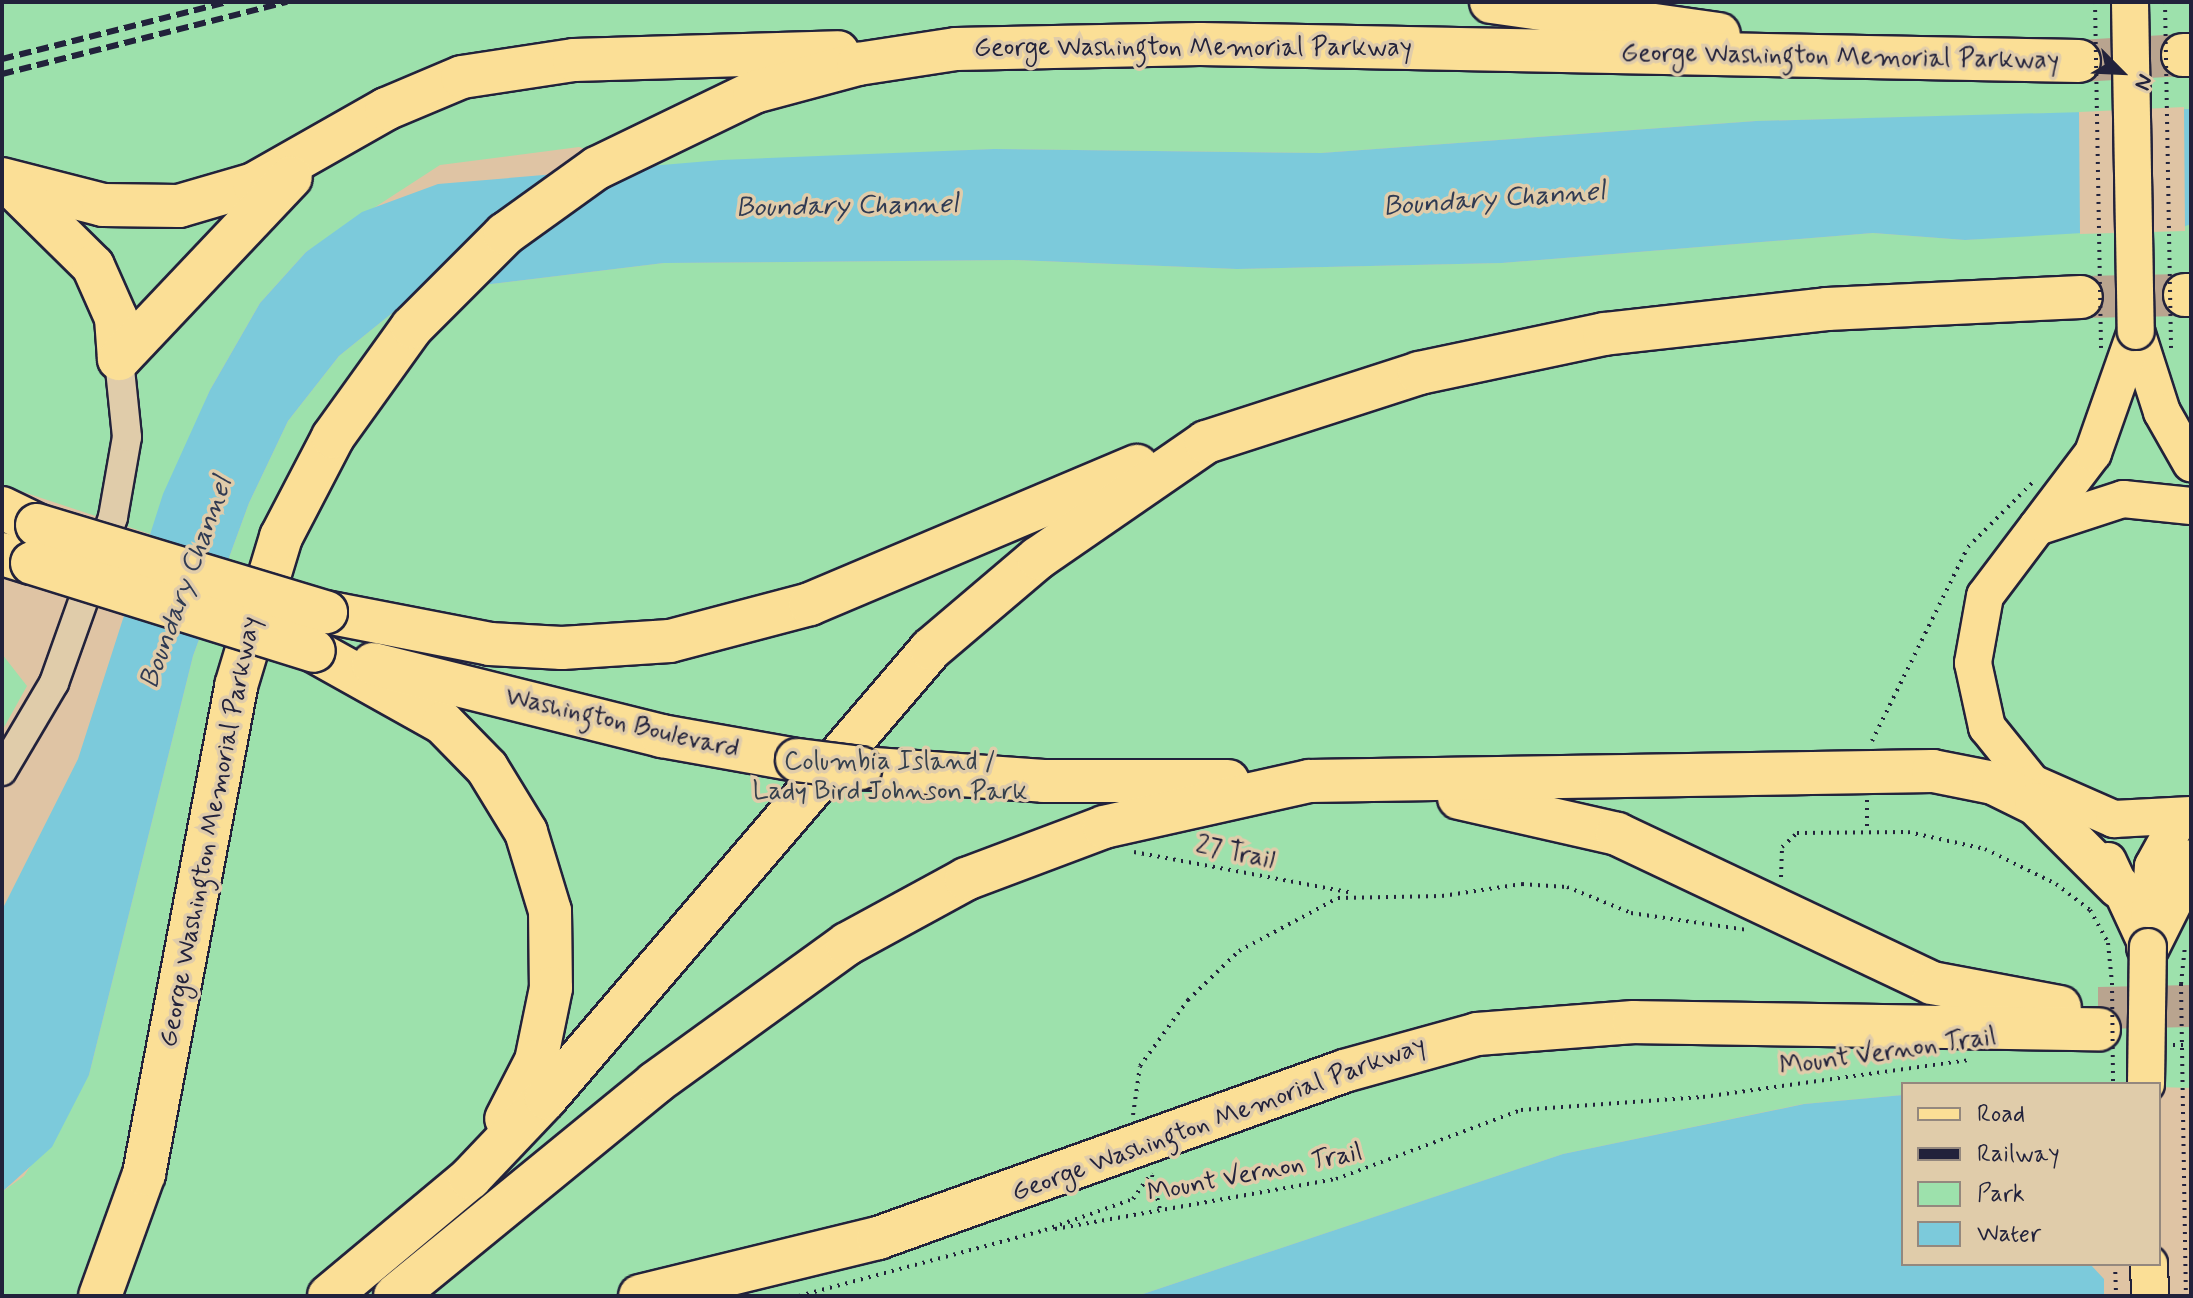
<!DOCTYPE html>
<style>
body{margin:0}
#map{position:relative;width:2193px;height:1298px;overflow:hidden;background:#dfc4a4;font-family:Mynerve,sans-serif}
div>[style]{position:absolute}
.green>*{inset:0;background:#9de1ac}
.water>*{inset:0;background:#7ccadb}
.pier>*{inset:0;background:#dfc4a4}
.highway-tunnel>*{height:42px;margin-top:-21px;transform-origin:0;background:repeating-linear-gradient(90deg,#b9a48f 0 42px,transparent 0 63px)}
.path>*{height:4px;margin-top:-2px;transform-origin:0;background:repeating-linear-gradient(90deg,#22223b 0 2px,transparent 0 8px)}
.roads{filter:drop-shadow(2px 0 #22223b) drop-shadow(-2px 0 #22223b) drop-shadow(0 2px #22223b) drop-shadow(0 -2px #22223b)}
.minor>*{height:28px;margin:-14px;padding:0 14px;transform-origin:14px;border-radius:14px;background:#e0ccaa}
.major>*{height:36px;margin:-18px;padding:0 18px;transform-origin:18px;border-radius:18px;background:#fbdf96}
.highway>*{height:42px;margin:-21px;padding:0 21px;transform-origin:21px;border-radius:21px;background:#fbdf96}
.rail>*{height:6px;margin-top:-3px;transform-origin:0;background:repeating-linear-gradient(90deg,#22223b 0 12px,transparent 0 18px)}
.path-bridge>*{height:4px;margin-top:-2px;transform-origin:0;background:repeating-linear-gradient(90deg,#22223b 0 2px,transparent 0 8px)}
.bridges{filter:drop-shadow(2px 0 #22223b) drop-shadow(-2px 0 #22223b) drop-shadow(0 2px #22223b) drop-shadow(0 -2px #22223b)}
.major-bridge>*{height:36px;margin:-18px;padding:0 18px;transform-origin:18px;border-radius:18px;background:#fbdf96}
.highway-bridge>*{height:42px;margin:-21px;padding:0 21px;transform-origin:21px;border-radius:21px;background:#fbdf96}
span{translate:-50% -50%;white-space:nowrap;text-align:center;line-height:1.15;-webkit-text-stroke:7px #e0ccaa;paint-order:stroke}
.street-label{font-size:26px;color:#22223b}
.park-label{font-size:26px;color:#343f4c}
.water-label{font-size:28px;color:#303b53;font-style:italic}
.frame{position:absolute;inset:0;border:4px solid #22223b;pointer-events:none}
.legend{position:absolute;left:1901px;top:1082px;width:260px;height:184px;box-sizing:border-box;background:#e0ccaa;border:2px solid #94887e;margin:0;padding:10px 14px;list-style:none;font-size:24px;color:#22223b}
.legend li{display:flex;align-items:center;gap:16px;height:40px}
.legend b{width:40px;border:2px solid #94887e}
.north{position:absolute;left:2081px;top:32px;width:80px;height:80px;-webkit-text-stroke:6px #e0ccaa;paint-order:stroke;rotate:114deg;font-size:22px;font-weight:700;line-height:32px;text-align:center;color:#22223b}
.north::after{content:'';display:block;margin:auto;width:28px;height:36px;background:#22223b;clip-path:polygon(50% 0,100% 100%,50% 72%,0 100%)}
</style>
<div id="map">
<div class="green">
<div style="clip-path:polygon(2px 2px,2191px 2px,2191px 110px,1756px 121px,1321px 153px,994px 149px,646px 167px,579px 147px,440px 165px,306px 252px,260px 303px,210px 390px,150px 534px,2px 485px)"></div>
<div style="clip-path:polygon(2191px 224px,2191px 1092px,2159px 1091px,2159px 1084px,1903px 1084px,1903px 1095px,1803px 1104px,1563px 1154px,1137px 1296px,2px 1296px,2px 1192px,24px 1176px,89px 1075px,193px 656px,249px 503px,288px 421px,339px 356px,417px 293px,664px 263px,1014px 260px,1237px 269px,1502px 263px,1873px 233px,1965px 240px)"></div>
<div style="clip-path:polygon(2px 654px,27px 686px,2px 731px)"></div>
</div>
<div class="water">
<div style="clip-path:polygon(2191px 109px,2191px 224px,2183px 227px,1965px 240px,1873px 233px,1502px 263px,1237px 269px,1014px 260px,664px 263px,417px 293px,339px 356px,288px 421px,249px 503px,193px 656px,89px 1075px,52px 1147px,2px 1192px,2px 910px,78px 759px,163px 494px,210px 390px,260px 303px,306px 252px,362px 212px,438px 184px,721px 160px,994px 149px,1321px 153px,1756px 121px)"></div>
<div style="clip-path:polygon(1903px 1095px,1903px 1264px,2159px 1264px,2191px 1296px,1137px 1296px,1563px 1154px,1804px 1104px)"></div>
</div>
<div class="pier">
<div style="clip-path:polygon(2184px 107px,2185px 231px,2080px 234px,2079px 112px)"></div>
<div style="clip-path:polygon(2159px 1087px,2191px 1088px,2191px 1296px,2104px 1296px,2104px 1279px,2090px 1264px,2159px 1264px)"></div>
</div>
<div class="highway-tunnel">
<div style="left:2079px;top:61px;width:104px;rotate:-3.3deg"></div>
<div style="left:2081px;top:297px;width:104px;rotate:-1.1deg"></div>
<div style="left:2098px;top:1008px;width:93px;rotate:-1.2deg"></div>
</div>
<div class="path">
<div style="left:1872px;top:741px;width:216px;rotate:-63.7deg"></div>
<div style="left:1968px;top:547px;width:95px;rotate:-45deg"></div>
<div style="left:1867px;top:800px;width:30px;rotate:90deg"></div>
<div style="left:1134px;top:852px;width:223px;rotate:10.6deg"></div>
<div style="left:1781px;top:877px;width:30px;rotate:-88deg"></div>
<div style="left:1782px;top:847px;width:21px;rotate:-43deg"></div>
<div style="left:1797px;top:833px;width:111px;rotate:-0.5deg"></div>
<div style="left:1908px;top:832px;width:79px;rotate:12.4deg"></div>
<div style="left:1985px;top:849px;width:79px;rotate:26.2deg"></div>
<div style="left:2056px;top:884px;width:43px;rotate:37.4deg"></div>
<div style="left:2090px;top:910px;width:38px;rotate:61deg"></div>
<div style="left:2108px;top:943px;width:40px;rotate:84.3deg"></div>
<div style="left:2181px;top:984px;width:39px;rotate:-84deg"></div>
<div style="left:2173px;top:1045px;width:18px"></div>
<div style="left:1133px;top:1115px;width:49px;rotate:-81.9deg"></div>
<div style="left:1140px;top:1066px;width:82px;rotate:-54deg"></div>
<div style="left:1188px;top:1000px;width:71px;rotate:-43.9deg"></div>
<div style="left:1239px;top:951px;width:112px;rotate:-28.2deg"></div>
<div style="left:1338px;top:898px;width:104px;rotate:-1.1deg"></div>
<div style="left:1442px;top:896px;width:81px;rotate:-8.5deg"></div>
<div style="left:1522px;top:884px;width:45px;rotate:3.8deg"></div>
<div style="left:1567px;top:887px;width:69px;rotate:22.1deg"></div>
<div style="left:1631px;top:913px;width:117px;rotate:8.3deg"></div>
<div style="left:1152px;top:1175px;width:37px;rotate:77deg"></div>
<div style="left:1055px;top:1229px;width:285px;rotate:-10.1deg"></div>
<div style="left:1336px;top:1179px;width:197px;rotate:-20.5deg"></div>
<div style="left:1521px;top:1110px;width:182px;rotate:-4.1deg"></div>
<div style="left:1703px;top:1097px;width:270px;rotate:-7.9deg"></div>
<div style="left:1045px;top:1230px;width:93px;rotate:-19.4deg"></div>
<div style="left:1133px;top:1199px;width:32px;rotate:-55deg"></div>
<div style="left:2115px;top:1264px;width:32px;rotate:88deg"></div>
<div style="left:799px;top:1296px;width:256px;rotate:-15deg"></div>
</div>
<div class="roads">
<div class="minor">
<div style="left:2px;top:771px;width:102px;rotate:-59.4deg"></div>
<div style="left:54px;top:683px;width:176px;rotate:-70.4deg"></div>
<div style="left:113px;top:517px;width:81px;rotate:-80.1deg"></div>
<div style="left:127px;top:437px;width:78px;rotate:-95.9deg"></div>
</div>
<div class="major">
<div style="left:2136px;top:331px;width:85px;rotate:72.2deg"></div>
<div style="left:2162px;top:412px;width:59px;rotate:60.4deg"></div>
<div style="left:2191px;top:506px;width:68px;rotate:-174.1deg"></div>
<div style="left:2123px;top:499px;width:90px;rotate:162deg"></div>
<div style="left:2037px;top:527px;width:86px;rotate:127deg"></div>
<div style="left:1985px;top:596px;width:68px;rotate:100.2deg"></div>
<div style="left:1973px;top:663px;width:66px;rotate:77.7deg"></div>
<div style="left:1987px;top:727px;width:72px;rotate:51.2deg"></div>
<div style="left:2032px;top:783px;width:90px;rotate:23.7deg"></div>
<div style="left:2114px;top:819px;width:77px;rotate:-3deg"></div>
<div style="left:2040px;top:523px;width:88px;rotate:-52.9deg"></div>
<div style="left:2093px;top:453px;width:129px;rotate:-70.6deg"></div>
<div style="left:2108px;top:861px;width:95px;rotate:65.1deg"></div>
<div style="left:2148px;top:941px;width:75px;rotate:-86.2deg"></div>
<div style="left:2153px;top:866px;width:54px;rotate:-61deg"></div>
<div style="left:2149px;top:1264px;width:32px;rotate:88deg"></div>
</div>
<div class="highway">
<div style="left:1491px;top:2px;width:230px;rotate:8deg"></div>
<div style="left:2183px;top:55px;width:8px"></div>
<div style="left:2px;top:179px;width:104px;rotate:14.4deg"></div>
<div style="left:103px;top:205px;width:76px;rotate:0.8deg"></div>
<div style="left:179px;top:206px;width:78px;rotate:-16.3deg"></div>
<div style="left:254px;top:184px;width:152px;rotate:-29.6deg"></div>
<div style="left:386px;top:109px;width:82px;rotate:-22.8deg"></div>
<div style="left:462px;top:77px;width:113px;rotate:-8.6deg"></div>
<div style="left:574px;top:60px;width:264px;rotate:-1.7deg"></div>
<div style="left:16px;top:190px;width:108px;rotate:44.6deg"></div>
<div style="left:93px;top:266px;width:57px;rotate:66.1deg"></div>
<div style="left:116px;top:318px;width:41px;rotate:85.8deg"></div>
<div style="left:2185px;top:295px;width:6px"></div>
<div style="left:119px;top:359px;width:250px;rotate:-46.6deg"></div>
<div style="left:2px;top:508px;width:39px;rotate:26deg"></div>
<div style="left:2px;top:554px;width:31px;rotate:17deg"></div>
<div style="left:326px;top:612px;width:167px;rotate:11deg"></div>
<div style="left:490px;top:644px;width:72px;rotate:3.2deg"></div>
<div style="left:562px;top:648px;width:108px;rotate:-3.7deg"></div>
<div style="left:670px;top:641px;width:145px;rotate:-14.8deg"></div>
<div style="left:810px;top:604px;width:355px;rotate:-22.9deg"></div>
<div style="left:314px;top:651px;width:148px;rotate:29.2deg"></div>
<div style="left:443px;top:723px;width:63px;rotate:45.6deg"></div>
<div style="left:487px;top:768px;width:75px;rotate:58.6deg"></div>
<div style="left:526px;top:832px;width:83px;rotate:73.1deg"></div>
<div style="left:550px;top:911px;width:77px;rotate:89.3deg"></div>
<div style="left:551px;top:988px;width:75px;rotate:101.6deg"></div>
<div style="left:536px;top:1061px;width:65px;rotate:117.3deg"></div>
<div style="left:373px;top:664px;width:298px;rotate:14deg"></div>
<div style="left:662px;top:736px;width:137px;rotate:10.1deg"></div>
<div style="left:860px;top:768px;width:184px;rotate:4deg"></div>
<div style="left:1044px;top:781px;width:184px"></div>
<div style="left:1459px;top:798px;width:162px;rotate:12.8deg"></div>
<div style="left:1617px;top:834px;width:348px;rotate:25.3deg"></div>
<div style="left:1932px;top:983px;width:130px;rotate:10.6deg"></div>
<div style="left:2148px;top:947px;width:96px;rotate:-63.4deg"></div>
<div style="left:100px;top:1296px;width:130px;rotate:-70.2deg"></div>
<div style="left:144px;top:1174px;width:497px;rotate:-79.3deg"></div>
<div style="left:236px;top:686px;width:156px;rotate:-73.2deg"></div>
<div style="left:281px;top:537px;width:113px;rotate:-62.5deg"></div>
<div style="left:333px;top:437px;width:135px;rotate:-54.3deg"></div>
<div style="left:412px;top:327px;width:132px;rotate:-45deg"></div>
<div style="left:505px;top:234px;width:113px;rotate:-35.7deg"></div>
<div style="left:597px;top:168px;width:174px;rotate:-25.8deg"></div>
<div style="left:754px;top:92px;width:108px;rotate:-15.1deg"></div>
<div style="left:858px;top:64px;width:99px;rotate:-8.7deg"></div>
<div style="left:956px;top:49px;width:244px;rotate:-1.2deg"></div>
<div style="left:1200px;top:44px;width:879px;rotate:1.11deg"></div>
<div style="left:329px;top:1296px;width:184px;rotate:-39.9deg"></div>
<div style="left:470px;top:1178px;width:110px;rotate:-46.5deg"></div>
<div style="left:546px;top:1098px;width:591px;rotate:-49.39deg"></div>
<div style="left:931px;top:649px;width:140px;rotate:-40.4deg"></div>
<div style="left:1038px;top:558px;width:204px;rotate:-34.6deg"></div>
<div style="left:1206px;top:442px;width:224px;rotate:-17.9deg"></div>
<div style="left:1419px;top:373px;width:189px;rotate:-11.9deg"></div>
<div style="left:1604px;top:334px;width:224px;rotate:-6.4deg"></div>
<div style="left:1827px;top:309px;width:254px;rotate:-2.7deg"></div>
<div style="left:395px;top:1296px;width:336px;rotate:-39.3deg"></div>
<div style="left:655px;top:1083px;width:237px;rotate:-35.9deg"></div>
<div style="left:847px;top:944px;width:136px;rotate:-28.6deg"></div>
<div style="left:966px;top:879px;width:147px;rotate:-20.6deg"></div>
<div style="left:1104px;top:827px;width:210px;rotate:-12.6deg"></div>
<div style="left:1309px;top:781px;width:624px;rotate:-0.92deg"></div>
<div style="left:1933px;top:771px;width:61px;rotate:11.3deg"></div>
<div style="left:1993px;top:783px;width:48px;rotate:26deg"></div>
<div style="left:2036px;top:804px;width:117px;rotate:45deg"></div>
<div style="left:640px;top:1296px;width:245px;rotate:-13.7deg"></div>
<div style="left:878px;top:1238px;width:495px;rotate:-19.7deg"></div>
<div style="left:1344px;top:1071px;width:138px;rotate:-15.5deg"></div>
<div style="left:1477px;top:1034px;width:157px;rotate:-4.4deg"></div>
<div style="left:1634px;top:1022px;width:465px;rotate:0.9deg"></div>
</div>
</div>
<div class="rail">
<div style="left:2px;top:59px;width:232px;rotate:-14.2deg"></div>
<div style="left:2px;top:74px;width:294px;rotate:-14.2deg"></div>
</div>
<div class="path-bridge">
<div style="left:2095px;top:2px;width:351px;rotate:89deg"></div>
<div style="left:2165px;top:2px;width:350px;rotate:89deg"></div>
<div style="left:2112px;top:983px;width:101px;rotate:89.4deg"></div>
<div style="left:2181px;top:984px;width:312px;rotate:89.1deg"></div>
</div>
<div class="bridges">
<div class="major-bridge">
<div style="left:2130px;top:2px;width:329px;rotate:89deg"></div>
<div style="left:2146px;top:1084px;width:137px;rotate:-89.2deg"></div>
</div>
<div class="highway-bridge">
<div style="left:37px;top:525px;width:302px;rotate:16.8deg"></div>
<div style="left:32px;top:563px;width:295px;rotate:17.3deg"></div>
<div style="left:797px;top:760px;width:64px;rotate:7.2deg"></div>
</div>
</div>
<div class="street-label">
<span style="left:1193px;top:49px">George Washington Memorial Parkway</span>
<span style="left:1840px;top:58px;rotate:1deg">George Washington Memorial Parkway</span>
<span style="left:622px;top:724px;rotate:13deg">Washington Boulevard</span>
<span style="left:211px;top:832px;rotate:-79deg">George Washington Memorial Parkway</span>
<span style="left:1235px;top:854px;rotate:12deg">27 Trail</span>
<span style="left:1888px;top:1053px;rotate:-8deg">Mount Vernon Trail</span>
<span style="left:1219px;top:1120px;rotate:-20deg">George Washington Memorial Parkway</span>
<span style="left:1255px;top:1174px;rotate:-11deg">Mount Vernon Trail</span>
</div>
<div class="park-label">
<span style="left:890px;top:778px">Columbia Island /<br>Lady Bird Johnson Park</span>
</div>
<div class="water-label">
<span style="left:1494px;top:200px;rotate:-4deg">Boundary Channel</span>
<span style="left:847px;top:207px;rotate:-1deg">Boundary Channel</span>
<span style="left:187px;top:583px;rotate:-70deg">Boundary Channel</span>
</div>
<div class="frame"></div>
<ul class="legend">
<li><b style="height:10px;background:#fbdf96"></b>Road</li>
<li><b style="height:10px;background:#22223b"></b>Railway</li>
<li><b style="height:22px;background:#9de1ac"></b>Park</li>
<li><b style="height:22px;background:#7ccadb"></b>Water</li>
</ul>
<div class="north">N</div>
</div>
